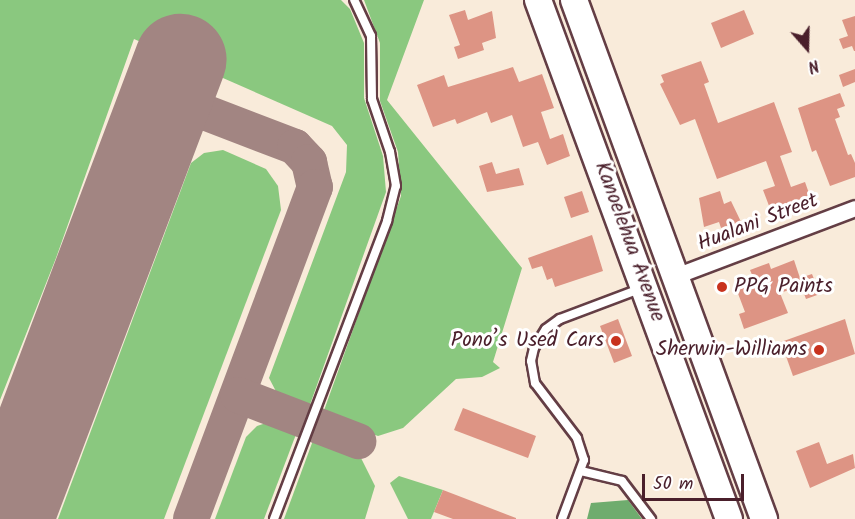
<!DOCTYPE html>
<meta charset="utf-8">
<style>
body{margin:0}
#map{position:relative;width:855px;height:519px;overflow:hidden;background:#f9ebda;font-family:Kalam,sans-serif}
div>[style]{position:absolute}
.green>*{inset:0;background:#8ac87f}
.forest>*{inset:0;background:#6fac6e}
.taxiway>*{height:36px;margin:-18px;padding:0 18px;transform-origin:18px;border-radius:18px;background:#a28582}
.runway>*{height:92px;margin:-46px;padding:0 46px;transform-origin:46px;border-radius:46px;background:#a28582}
.building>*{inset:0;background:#dd9484}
.roads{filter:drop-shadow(2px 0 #643e45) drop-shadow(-2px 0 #643e45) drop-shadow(0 2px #643e45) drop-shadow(0 -2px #643e45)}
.service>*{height:8px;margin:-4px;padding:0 4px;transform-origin:4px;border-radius:4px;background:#fff}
.minor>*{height:15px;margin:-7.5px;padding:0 7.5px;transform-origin:7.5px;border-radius:7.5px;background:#fff}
.trunk>*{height:26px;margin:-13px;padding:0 13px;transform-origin:13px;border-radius:13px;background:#fff}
.dots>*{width:16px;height:16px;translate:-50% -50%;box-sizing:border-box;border:3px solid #fff;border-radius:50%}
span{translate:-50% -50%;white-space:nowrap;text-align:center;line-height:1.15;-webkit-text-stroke:6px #fff;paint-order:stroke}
.street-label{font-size:21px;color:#4a1f2b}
.poi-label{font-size:21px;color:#4a1f2b}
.left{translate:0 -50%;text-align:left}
.right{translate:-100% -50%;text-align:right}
.north{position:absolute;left:777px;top:18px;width:60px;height:60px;-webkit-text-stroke:4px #fff;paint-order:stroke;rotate:160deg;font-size:16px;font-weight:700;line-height:24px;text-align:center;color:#4a1f2b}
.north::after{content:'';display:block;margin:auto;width:21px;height:27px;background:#4a1f2b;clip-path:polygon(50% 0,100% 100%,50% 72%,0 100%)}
.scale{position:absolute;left:642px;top:474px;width:102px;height:27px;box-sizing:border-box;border:3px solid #4a1f2b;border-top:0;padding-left:8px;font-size:18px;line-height:21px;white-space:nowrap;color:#4a1f2b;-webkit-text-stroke:4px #fff;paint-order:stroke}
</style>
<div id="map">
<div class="green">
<div style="clip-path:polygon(0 0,341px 0,350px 9px,364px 43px,364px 98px,383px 156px,386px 192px,307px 413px,280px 399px,269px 378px,346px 172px,347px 145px,332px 126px,134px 39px,56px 258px,0 400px)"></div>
<div style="clip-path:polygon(364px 0,424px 0,387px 100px,522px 268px,493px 362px,500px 368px,482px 377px,456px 379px,403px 428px,378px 436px,322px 416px,401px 196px,398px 152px,380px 101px,380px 43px)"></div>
<div style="clip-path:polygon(223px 150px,266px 169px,278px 186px,281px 210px,164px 519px,58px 519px,191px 163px,204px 153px)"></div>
<div style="clip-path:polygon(275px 420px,298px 429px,264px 519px,215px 519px,246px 437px,257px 426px)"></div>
<div style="clip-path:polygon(315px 435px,360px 456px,375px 486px,365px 519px,284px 519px)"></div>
<div style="clip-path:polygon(399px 476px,443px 490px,431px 519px,408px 519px,390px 483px)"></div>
</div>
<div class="forest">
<div style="clip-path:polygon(628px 500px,642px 519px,587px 519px,591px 503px)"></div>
</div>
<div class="taxiway">
<div style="left:165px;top:97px;width:139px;rotate:21deg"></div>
<div style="left:295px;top:147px;width:21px;rotate:47deg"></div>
<div style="left:309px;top:162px;width:26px;rotate:77deg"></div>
<div style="left:315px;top:187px;width:354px;rotate:110.5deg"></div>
<div style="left:238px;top:395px;width:129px;rotate:21deg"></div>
</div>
<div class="runway">
<div style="left:7px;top:519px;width:491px;rotate:-69.3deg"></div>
</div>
<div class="building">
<div style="clip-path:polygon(465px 10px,468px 20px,492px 11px,496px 38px,482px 43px,484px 50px,458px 59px,454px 47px,460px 45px,449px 15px)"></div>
<div style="clip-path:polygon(744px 10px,754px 34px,721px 48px,711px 23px)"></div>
<div style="clip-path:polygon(855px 16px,855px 51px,854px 51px,852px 46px,843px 49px,839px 39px,848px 36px,842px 20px)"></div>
<div style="clip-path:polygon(701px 61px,709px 82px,704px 84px,718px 123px,774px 102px,792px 152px,780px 156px,791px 187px,805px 182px,811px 199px,771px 211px,763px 190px,775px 186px,766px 161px,717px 179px,695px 119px,680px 125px,660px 84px,664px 82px,661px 75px)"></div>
<div style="clip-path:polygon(513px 67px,519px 82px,542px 74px,554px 108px,541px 112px,550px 139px,563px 134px,570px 156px,547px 165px,538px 142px,523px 147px,512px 115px,491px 123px,487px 112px,457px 124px,455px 119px,433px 127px,417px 85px,444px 75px,448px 87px)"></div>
<div style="clip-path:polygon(855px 69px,855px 82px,843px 87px,839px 75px)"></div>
<div style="clip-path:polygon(840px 93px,845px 106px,837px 109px,840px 117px,835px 119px,848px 155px,851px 154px,855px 163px,855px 177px,830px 186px,816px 150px,812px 152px,798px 108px)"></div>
<div style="clip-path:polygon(492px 162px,496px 174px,519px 168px,524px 185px,487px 192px,479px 166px)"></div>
<div style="clip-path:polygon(582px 191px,589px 212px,571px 218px,564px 197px)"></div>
<div style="clip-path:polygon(720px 191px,724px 204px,731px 201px,743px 226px,732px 230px,730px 225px,721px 228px,719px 222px,704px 227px,699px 198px)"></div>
<div style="clip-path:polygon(592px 235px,603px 271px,555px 287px,552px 278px,547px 280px,542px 266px,532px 269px,528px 258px)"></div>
<div style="clip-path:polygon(794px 260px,800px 278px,812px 274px,820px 294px,806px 299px,801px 286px,780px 293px,788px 313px,744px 329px,739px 314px,745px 312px,734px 283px,753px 277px,750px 270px,769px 263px,771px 269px)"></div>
<div style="clip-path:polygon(618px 319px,632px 356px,614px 363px,600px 326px)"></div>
<div style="clip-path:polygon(845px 319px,855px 354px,793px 376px,781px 342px)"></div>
<div style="clip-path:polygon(463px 408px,536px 436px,528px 458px,454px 430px)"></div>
<div style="clip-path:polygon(819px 442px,827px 464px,853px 454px,855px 468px,810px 488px,796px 451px)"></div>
<div style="clip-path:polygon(443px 490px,516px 518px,516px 519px,453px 519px,434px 512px)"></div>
</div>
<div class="roads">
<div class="service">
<div style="left:581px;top:471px;width:42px;rotate:13.7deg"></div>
<div style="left:622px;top:481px;width:48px;rotate:52.7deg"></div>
<div style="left:274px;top:519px;width:319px;rotate:-69.2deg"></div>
<div style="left:387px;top:221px;width:36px;rotate:-76deg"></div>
<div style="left:396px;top:186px;width:35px;rotate:-100deg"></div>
<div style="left:390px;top:152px;width:56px;rotate:-108.8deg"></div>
<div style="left:372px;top:99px;width:63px;rotate:-90.9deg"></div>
<div style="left:371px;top:36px;width:40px;rotate:-115deg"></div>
<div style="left:562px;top:519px;width:63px;rotate:-69.6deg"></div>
<div style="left:584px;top:460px;width:23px;rotate:-108deg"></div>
<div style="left:577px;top:438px;width:69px;rotate:-127.4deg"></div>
<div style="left:535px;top:383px;width:22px;rotate:-100deg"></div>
<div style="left:531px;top:361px;width:13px;rotate:-77deg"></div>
<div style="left:534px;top:348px;width:22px;rotate:-58deg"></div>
<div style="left:546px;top:329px;width:17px;rotate:-36deg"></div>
<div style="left:560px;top:319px;width:85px;rotate:-20.6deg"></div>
</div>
<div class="minor">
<div style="left:675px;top:276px;width:192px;rotate:-20.7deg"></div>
</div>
<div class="trunk">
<div style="left:538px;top:0;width:553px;rotate:69.8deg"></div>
<div style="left:574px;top:0;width:553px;rotate:69.89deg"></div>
</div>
</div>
<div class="dots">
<div style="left:722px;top:287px;background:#c8321e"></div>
<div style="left:616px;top:341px;background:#c8321e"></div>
<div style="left:819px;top:350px;background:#c8321e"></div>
</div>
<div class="street-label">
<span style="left:758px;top:223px;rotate:-21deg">Hualani Street</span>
<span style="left:629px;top:242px;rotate:70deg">Kanoelehua Avenue</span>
</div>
<div class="poi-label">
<span class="left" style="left:734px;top:287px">PPG Paints</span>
<span class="right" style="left:604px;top:341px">Pono’s Used Cars</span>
<span class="right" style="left:807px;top:350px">Sherwin-Williams</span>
</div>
<div class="north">N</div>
<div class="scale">50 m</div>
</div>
